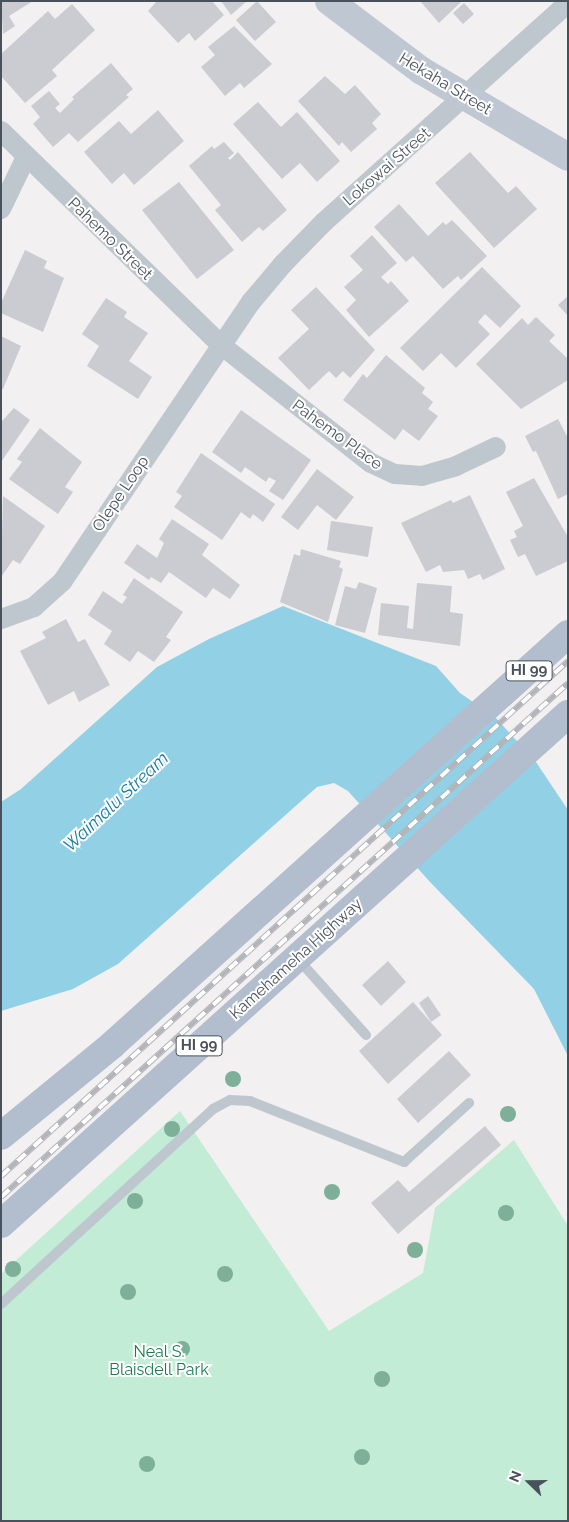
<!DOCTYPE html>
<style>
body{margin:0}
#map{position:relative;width:569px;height:1522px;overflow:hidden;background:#f2f0f0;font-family:Raleway,sans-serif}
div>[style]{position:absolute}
.green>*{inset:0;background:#c2ecd5}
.water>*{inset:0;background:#92d0e6}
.building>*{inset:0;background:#caccd2}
.lane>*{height:10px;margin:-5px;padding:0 5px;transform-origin:5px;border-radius:5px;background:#bfc7ce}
.street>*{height:20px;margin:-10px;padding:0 10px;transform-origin:10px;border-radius:10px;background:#bfc7ce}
.secondary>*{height:28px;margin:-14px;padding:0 14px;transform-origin:14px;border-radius:14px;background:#bfc7d2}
.primary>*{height:28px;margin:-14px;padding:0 14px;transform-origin:14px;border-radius:14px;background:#b2becd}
.rail>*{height:5.5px;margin-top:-2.75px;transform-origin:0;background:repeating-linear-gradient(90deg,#fff 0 11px,#b3b5ba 0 22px);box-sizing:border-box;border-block:1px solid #b3b5ba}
.trees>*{width:16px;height:16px;margin:-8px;border-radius:50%;background:#7daf99}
span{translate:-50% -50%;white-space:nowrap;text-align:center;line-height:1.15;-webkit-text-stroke:4px #fff;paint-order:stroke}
.shield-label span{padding:1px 4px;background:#fff;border:1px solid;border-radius:4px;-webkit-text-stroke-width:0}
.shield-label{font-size:15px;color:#49525c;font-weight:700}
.street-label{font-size:16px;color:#49525c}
.park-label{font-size:16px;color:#1e7a51}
.water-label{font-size:18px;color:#177da2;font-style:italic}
.frame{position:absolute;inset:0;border:2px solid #49525c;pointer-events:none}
.north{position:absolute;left:504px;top:1457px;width:50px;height:50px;-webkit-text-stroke:4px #fff;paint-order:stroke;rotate:292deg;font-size:14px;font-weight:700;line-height:20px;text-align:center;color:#49525c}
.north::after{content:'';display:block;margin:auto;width:18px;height:22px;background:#49525c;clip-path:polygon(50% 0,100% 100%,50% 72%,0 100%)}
</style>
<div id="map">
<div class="green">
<div style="clip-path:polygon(180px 1111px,329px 1331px,423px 1273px,435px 1208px,514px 1140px,568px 1226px,568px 1521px,1px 1521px,1px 1274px)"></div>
</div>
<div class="water">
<div style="clip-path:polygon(283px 606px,436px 666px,460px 693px,496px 718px,536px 762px,568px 810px,568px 1056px,534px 989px,431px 883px,348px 791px,334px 783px,317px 787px,118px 964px,73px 989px,1px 1011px,1px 802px,21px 789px,157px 667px,209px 639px)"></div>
</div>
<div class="building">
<div style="clip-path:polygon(1px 1px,33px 1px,9px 16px,15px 26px,3px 34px)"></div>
<div style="clip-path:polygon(157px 1px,212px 1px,224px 15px,195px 41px,189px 33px,178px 43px,148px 11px)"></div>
<div style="clip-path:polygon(221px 1px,247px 1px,231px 15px)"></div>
<div style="clip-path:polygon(257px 1px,276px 22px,255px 41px,236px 20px)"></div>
<div style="clip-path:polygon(420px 1px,462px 1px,439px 23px)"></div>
<div style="clip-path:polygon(464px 3px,474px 14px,463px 24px,453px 13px)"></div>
<div style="clip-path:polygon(72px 4px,95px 30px,52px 70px,57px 76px,25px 103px,1px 76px,1px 54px,48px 11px,55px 19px)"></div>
<div style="clip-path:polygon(234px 26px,272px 64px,244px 88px,240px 83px,225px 96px,201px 67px,215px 55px,208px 47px)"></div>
<div style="clip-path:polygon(111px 63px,133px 89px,126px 95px,129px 97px,78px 142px,69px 133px,53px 147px,33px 124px,40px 117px,31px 106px,49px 91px,60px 104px,55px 108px,60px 113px,74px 99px,72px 97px)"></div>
<div style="clip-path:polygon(325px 76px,345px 94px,355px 85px,381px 114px,372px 123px,377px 129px,351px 152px,342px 142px,339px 146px,298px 101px)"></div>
<div style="clip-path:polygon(258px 102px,281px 127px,297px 112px,340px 161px,317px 182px,300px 163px,282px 179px,233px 124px)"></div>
<div style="clip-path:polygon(158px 110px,184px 141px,134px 185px,124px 173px,112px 184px,84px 152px,119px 121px,131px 134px)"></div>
<div style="clip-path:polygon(224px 142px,234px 153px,228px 158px,230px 160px,238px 152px,287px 210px,263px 231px,259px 227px,242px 242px,215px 210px,221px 205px,189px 166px,212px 146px,214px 149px)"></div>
<div style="clip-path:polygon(470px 152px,508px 193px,516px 186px,537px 209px,494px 248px,435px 183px)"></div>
<div style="clip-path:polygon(179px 182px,234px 250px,197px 279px,142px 210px)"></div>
<div style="clip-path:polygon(399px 204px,428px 236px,443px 222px,446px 225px,452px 220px,487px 256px,461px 280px,458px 276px,443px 289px,413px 256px,406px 262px,374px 227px)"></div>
<div style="clip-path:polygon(372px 235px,397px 263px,381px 277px,388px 284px,391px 281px,409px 301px,369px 337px,346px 310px,356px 300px,344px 287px,363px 270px,350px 256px)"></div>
<div style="clip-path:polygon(25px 250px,47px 261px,44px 268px,64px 278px,43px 332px,1px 313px,1px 303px)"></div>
<div style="clip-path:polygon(482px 267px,521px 306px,500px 328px,485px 314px,478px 322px,490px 334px,456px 368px,441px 353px,423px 371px,400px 348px)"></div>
<div style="clip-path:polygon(316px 287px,375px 350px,350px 378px,343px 371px,336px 378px,329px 371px,309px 390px,278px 358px,309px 329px,291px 310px)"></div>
<div style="clip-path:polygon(568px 296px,568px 316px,558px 305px)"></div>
<div style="clip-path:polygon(106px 298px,127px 312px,124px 317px,148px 333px,129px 361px,152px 377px,138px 399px,87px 366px,99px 346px,82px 334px)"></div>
<div style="clip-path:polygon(536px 317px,555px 335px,549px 341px,568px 359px,568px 380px,521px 409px,476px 364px,522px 318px,528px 325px)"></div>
<div style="clip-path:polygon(1px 336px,21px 346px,3px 389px,1px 389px)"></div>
<div style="clip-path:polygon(386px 355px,425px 388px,422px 393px,433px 402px,428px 409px,438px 416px,419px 441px,403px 429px,395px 440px,343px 400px,363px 374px,367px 378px)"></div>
<div style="clip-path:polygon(14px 408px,30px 420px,1px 462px,1px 422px)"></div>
<div style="clip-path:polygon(241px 410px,311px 460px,283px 500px,269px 491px,276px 481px,269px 477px,266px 482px,245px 467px,241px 473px,212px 452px)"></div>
<div style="clip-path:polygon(558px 419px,568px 438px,568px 494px,558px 499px,536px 451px,533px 452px,525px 436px)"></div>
<div style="clip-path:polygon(40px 428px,82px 462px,65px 487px,73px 492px,58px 514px,9px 479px,22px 462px,17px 459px)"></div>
<div style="clip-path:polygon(201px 453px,275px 504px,263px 522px,253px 514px,250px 519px,241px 512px,222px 540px,174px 507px,182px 496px,176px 492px)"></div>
<div style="clip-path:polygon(317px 469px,354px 497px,336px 520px,317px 505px,298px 530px,281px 517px)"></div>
<div style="clip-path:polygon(534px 478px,568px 537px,568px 561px,536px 576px,525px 554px,518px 557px,510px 540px,517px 537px,514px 531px,523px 526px,506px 492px)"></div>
<div style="clip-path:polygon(470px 495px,505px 569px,483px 580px,480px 574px,468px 579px,464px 570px,443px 572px,440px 565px,426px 572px,401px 523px,451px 500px,453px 503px)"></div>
<div style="clip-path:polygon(3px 496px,45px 526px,20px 564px,13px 560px,1px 577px)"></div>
<div style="clip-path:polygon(172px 519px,209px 544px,202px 555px,240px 585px,230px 599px,213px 588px,206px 598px,169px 572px,161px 583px,151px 577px,149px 580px,124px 563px,137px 544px,157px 558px,164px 543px,159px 539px)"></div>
<div style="clip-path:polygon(331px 521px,373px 527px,368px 557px,327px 550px)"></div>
<div style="clip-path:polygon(301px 549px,341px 561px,339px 567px,343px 569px,328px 622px,280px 602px,294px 554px,300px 556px)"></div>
<div style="clip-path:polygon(134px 578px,183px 612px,166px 637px,171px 640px,154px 662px,138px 651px,130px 662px,104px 644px,112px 631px,88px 615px,103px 591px,122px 604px,127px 597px,123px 595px)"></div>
<div style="clip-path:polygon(359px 582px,377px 588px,365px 633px,335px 625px,345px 586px,356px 589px)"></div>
<div style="clip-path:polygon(417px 583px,452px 586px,450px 612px,463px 614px,460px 646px,378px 635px,381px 603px,409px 606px,407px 628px,413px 629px)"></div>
<div style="clip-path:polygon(66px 619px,78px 642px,85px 639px,110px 685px,79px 702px,74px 691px,48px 705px,20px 651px,46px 638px,42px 632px)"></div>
<div style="clip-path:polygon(388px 961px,406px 982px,381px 1006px,362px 985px)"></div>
<div style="clip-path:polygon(428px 996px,441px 1015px,431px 1022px,419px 1003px)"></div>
<div style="clip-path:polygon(413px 1002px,442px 1035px,388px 1084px,359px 1051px)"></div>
<div style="clip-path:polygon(449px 1051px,471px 1075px,418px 1123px,397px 1099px)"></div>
<div style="clip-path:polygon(485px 1126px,501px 1145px,398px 1234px,371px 1203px,398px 1180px,409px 1192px)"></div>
</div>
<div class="lane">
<div style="left:298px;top:959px;width:102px;rotate:48.2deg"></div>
<div style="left:1px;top:1304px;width:288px;rotate:-42.6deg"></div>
<div style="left:213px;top:1109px;width:19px;rotate:-28deg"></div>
<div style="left:230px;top:1100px;width:20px;rotate:3deg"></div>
<div style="left:250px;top:1101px;width:166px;rotate:21.6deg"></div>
<div style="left:404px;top:1162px;width:88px;rotate:-42.2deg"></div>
</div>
<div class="street">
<div style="left:1px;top:131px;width:307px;rotate:44.2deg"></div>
<div style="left:221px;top:345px;width:191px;rotate:38.2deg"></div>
<div style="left:371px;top:463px;width:26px;rotate:25deg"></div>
<div style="left:395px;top:474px;width:27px;rotate:4deg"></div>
<div style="left:422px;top:476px;width:35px;rotate:-16deg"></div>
<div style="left:456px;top:466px;width:44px;rotate:-25.4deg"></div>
<div style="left:1px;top:209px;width:58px;rotate:-64.3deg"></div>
<div style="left:1px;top:619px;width:35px;rotate:-20deg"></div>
<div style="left:34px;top:607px;width:38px;rotate:-42deg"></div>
<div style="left:62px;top:582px;width:338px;rotate:-56deg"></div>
<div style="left:251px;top:302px;width:50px;rotate:-49.9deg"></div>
<div style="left:283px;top:264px;width:59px;rotate:-45.7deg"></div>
<div style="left:324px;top:222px;width:328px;rotate:-41.9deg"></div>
</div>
<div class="secondary">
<div style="left:329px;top:1px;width:116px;rotate:37deg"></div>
<div style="left:422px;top:71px;width:169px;rotate:30.5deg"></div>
</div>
<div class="primary">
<div style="left:1px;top:1136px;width:144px;rotate:-39.3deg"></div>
<div style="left:112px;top:1045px;width:614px;rotate:-42.03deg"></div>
<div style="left:1px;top:1224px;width:763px;rotate:-41.97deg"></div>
</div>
<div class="rail">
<div style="left:1px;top:1176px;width:766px;rotate:-42.25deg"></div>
<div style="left:1px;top:1197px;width:765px;rotate:-42.19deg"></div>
</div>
<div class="trees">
<div style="left:233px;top:1079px"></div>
<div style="left:508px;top:1114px"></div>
<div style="left:172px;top:1129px"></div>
<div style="left:332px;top:1192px"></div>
<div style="left:135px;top:1201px"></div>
<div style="left:506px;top:1213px"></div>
<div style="left:415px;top:1250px"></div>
<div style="left:13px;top:1269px"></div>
<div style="left:225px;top:1274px"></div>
<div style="left:128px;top:1292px"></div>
<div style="left:182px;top:1349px"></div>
<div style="left:382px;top:1379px"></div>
<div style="left:362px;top:1457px"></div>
<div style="left:147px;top:1464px"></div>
</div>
<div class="shield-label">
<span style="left:529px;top:671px">HI 99</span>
<span style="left:199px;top:1046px">HI 99</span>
</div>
<div class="street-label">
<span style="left:445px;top:84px;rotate:31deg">Hekaha Street</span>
<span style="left:387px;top:167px;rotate:-41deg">Lokowai Street</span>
<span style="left:110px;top:239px;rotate:44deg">Pahemo Street</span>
<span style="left:337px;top:435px;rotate:36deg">Pahemo Place</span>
<span style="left:121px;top:494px;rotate:-56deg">Olepe Loop</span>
<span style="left:296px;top:959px;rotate:-42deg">Kamehameha Highway</span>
</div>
<div class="park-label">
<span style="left:159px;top:1361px">Neal S.<br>Blaisdell Park</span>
</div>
<div class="water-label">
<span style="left:116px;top:802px;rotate:-43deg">Waimalu Stream</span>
</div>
<div class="frame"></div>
<div class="north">N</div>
</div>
